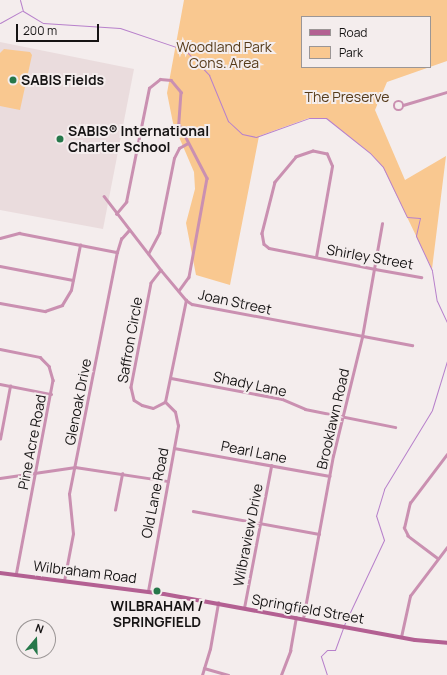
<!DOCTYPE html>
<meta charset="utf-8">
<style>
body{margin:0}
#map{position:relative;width:447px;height:675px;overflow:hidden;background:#f4eded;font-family:Manrope,sans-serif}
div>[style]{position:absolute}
.built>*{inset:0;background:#eadcdd}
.green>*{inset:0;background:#f9c890}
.stream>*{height:1px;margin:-0.5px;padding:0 0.5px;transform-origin:0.5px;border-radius:0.5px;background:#b780cb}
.street>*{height:2.5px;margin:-1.25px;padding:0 1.25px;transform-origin:1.25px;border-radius:1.25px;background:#ca90b1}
.street>.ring{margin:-1.25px;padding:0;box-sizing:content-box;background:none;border:2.5px solid #ca90b1;border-radius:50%}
.secondary>*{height:4px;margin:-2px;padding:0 2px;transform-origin:2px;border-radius:2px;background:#b36092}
.dots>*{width:11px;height:11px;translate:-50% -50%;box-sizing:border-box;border:2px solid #f4eded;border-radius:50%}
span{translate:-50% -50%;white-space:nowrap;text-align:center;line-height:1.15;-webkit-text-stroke:4px #f4eded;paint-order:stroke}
.park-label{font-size:14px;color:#563b1a}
.poi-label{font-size:14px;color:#161414;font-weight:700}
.left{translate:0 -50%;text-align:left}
.street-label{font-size:14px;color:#161414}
.legend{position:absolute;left:301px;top:16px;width:130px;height:52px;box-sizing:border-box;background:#f4eded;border:1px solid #9b9696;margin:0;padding:5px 7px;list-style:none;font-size:12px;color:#161414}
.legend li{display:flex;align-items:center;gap:8px;height:20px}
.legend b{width:20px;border:1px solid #9b9696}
.north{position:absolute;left:16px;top:619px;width:40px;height:40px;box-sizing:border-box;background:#f4eded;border:1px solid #9b9696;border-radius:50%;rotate:19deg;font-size:11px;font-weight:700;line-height:16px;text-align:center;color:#161414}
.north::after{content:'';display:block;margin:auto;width:14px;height:18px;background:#26784a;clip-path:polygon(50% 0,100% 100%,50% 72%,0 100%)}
.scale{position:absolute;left:16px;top:24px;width:83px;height:18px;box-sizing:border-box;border:2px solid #161414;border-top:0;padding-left:5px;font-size:12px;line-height:14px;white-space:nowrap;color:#161414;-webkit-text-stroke:3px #f4eded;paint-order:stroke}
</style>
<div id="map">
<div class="built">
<div style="clip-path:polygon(0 42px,134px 69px,103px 229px,0 210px)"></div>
</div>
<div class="green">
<div style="clip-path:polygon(evenodd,184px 0,447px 0,447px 61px,387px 82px,375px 110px,405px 180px,446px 156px,432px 269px,383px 167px,370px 153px,326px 118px,309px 118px,259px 136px,230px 285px,196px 275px,186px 223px,195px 189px,194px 172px,173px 123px,167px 93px,184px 0,302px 17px,430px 17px,430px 67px,302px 67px,302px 17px)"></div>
<div style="clip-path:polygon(4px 49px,30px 52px,32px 55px,20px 110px,0 106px,0 53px)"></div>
</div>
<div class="stream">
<div style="left:20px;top:0;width:11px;rotate:75deg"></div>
<div style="left:23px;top:11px;width:23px;rotate:31deg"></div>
<div style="left:43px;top:23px;width:77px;rotate:3.7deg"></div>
<div style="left:120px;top:28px;width:69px;rotate:18.7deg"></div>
<div style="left:185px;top:50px;width:35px;rotate:46deg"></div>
<div style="left:209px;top:75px;width:50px;rotate:67.6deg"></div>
<div style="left:228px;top:121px;width:19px;rotate:43deg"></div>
<div style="left:242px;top:134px;width:14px;rotate:12deg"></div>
<div style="left:256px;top:137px;width:56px;rotate:-19.7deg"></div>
<div style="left:309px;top:118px;width:17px"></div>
<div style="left:326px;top:118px;width:56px;rotate:38.5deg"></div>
<div style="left:370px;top:153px;width:19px;rotate:47deg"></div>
<div style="left:383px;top:167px;width:55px;rotate:64.4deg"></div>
<div style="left:407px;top:217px;width:13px;rotate:4deg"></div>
<div style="left:420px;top:218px;width:18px;rotate:103deg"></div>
<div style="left:416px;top:236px;width:38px;rotate:65deg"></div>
<div style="left:432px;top:271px;width:30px;rotate:81deg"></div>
<div style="left:437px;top:301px;width:23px;rotate:65deg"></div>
<div style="left:0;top:23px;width:25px;rotate:-29deg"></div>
<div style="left:344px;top:625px;width:94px;rotate:-64.8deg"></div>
<div style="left:384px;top:540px;width:25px;rotate:-108deg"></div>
<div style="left:376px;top:516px;width:28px;rotate:-73deg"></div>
<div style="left:384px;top:489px;width:92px;rotate:-58.7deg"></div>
<div style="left:432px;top:410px;width:51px;rotate:-73deg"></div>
<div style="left:327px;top:675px;width:20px;rotate:-108deg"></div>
<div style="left:321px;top:656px;width:8px;rotate:-45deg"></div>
<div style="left:327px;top:650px;width:8px"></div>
<div style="left:335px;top:650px;width:23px;rotate:-70deg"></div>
</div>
<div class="street">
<div class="ring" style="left:394.5px;top:101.5px;width:6.5px;height:6.5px"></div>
<div style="left:403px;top:105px;width:46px;rotate:-16.5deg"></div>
<div style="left:104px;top:196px;width:93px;rotate:52.4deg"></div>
<div style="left:161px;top:270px;width:39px;rotate:50deg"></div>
<div style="left:186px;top:300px;width:7px;rotate:34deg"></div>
<div style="left:192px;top:304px;width:224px;rotate:10.6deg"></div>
<div style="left:116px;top:214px;width:16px;rotate:-50deg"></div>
<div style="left:126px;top:202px;width:116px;rotate:-78.6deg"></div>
<div style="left:149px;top:88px;width:14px;rotate:-39deg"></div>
<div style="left:160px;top:79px;width:11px;rotate:5deg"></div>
<div style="left:171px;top:80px;width:16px;rotate:50deg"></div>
<div style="left:181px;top:92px;width:32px;rotate:94deg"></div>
<div style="left:179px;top:124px;width:61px;rotate:62.6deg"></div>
<div style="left:207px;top:178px;width:101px;rotate:100.3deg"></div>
<div style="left:189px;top:277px;width:17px;rotate:126deg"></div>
<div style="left:0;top:238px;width:20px;rotate:-15deg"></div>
<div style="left:19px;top:233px;width:100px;rotate:11deg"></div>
<div style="left:148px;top:254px;width:24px;rotate:-62deg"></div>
<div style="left:159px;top:233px;width:76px;rotate:-78.7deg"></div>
<div style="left:174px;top:158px;width:11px;rotate:-63deg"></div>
<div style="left:179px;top:148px;width:10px;rotate:-29deg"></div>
<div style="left:316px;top:257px;width:92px;rotate:-80deg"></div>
<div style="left:332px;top:166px;width:13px;rotate:-113deg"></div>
<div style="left:327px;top:154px;width:14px;rotate:-168deg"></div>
<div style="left:313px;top:151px;width:18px;rotate:161deg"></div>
<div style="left:296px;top:157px;width:33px;rotate:130deg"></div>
<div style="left:275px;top:182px;width:53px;rotate:104.3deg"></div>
<div style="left:262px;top:233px;width:11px;rotate:80deg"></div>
<div style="left:264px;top:244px;width:6px;rotate:39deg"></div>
<div style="left:269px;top:248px;width:108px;rotate:11.2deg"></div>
<div style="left:375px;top:269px;width:47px;rotate:9.9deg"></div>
<div style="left:0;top:266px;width:74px;rotate:10.9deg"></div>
<div style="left:161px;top:270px;width:16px;rotate:128deg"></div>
<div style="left:151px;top:283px;width:106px;rotate:100.9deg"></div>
<div style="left:131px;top:387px;width:13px;rotate:77deg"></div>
<div style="left:134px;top:400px;width:9px;rotate:32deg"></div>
<div style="left:142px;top:405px;width:11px;rotate:15deg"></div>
<div style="left:153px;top:408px;width:13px;rotate:-27deg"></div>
<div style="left:165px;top:402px;width:104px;rotate:-78.4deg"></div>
<div style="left:0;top:303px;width:46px;rotate:10.1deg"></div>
<div style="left:45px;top:311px;width:18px;rotate:-19deg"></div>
<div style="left:62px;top:305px;width:17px;rotate:-59deg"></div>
<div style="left:71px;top:290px;width:46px;rotate:-78.7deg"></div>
<div style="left:0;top:349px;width:41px;rotate:11.3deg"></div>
<div style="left:40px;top:357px;width:13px;rotate:45deg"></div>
<div style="left:49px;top:366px;width:15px;rotate:74deg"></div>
<div style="left:53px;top:380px;width:198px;rotate:100.7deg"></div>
<div style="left:171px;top:378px;width:113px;rotate:10.7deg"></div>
<div style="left:282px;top:399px;width:25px;rotate:23deg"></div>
<div style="left:305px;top:409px;width:92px;rotate:11.3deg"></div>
<div style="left:0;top:384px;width:52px;rotate:11.1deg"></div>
<div style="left:0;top:439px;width:54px;rotate:-79.3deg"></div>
<div style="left:174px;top:448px;width:158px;rotate:10.2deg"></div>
<div style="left:0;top:478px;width:76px;rotate:-8.3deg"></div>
<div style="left:75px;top:467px;width:94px;rotate:8.6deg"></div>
<div style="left:115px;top:510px;width:37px;rotate:-79deg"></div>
<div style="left:193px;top:511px;width:128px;rotate:10.3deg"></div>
<div style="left:438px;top:559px;width:38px;rotate:-143deg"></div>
<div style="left:408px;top:536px;width:9px;rotate:-117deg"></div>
<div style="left:404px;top:528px;width:26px;rotate:-77deg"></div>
<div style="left:410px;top:503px;width:61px;rotate:-52.9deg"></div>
<div style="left:64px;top:581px;width:48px;rotate:-79.2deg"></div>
<div style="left:73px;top:534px;width:40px;rotate:-95.7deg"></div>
<div style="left:69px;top:494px;width:247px;rotate:-78.8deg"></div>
<div style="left:117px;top:252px;width:14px;rotate:-73deg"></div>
<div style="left:121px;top:239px;width:12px;rotate:-48deg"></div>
<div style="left:148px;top:591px;width:168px;rotate:-79.7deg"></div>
<div style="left:178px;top:426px;width:14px;rotate:-102deg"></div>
<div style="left:175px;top:412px;width:14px;rotate:-135deg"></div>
<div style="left:244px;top:608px;width:145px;rotate:-79.2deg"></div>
<div style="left:303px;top:619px;width:166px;rotate:-79.6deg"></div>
<div style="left:333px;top:456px;width:122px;rotate:-76.3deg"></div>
<div style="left:362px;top:337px;width:115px;rotate:-80deg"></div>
<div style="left:401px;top:637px;width:42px;rotate:-77.6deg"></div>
<div style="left:410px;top:596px;width:61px;rotate:-52.9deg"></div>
<div style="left:204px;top:668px;width:25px;rotate:16deg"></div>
<div style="left:202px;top:675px;width:27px;rotate:-73deg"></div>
<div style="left:210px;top:649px;width:47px;rotate:-80.1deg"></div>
<div style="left:281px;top:675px;width:26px;rotate:-69deg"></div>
<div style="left:290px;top:651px;width:34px;rotate:-80deg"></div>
</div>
<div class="secondary">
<div style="left:0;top:573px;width:165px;rotate:7.3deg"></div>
<div style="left:164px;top:594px;width:255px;rotate:10.4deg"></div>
<div style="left:415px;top:640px;width:32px;rotate:5deg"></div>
</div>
<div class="dots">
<div style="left:13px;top:80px;background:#26784a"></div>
<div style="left:60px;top:139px;background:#26784a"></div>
<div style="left:157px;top:591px;background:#26784a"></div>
</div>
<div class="park-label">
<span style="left:224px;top:55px">Woodland Park<br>Cons. Area</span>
<span style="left:347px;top:97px">The Preserve</span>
</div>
<div class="poi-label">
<span class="left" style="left:21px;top:80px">SABIS Fields</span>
<span class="left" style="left:68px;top:139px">SABIS® International<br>Charter School</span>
<span style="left:157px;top:614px">WILBRAHAM /<br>SPRINGFIELD</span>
</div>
<div class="street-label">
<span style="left:370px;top:257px;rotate:10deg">Shirley Street</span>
<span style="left:235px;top:302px;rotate:12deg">Joan Street</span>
<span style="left:130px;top:340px;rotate:-80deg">Saffron Circle</span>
<span style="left:250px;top:384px;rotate:12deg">Shady Lane</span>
<span style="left:78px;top:402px;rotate:-79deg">Glenoak Drive</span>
<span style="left:333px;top:419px;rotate:-77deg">Brooklawn Road</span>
<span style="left:32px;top:442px;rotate:-79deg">Pine Acre Road</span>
<span style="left:254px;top:452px;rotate:11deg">Pearl Lane</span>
<span style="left:155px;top:493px;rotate:-79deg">Old Lane Road</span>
<span style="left:248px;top:535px;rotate:-79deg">Wilbraview Drive</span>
<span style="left:85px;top:572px;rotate:7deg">Wilbraham Road</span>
<span style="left:308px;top:609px;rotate:10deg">Springfield Street</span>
</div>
<ul class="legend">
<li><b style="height:5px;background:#b36092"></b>Road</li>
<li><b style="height:11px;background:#f9c890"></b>Park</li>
</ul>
<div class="north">N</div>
<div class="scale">200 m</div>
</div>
